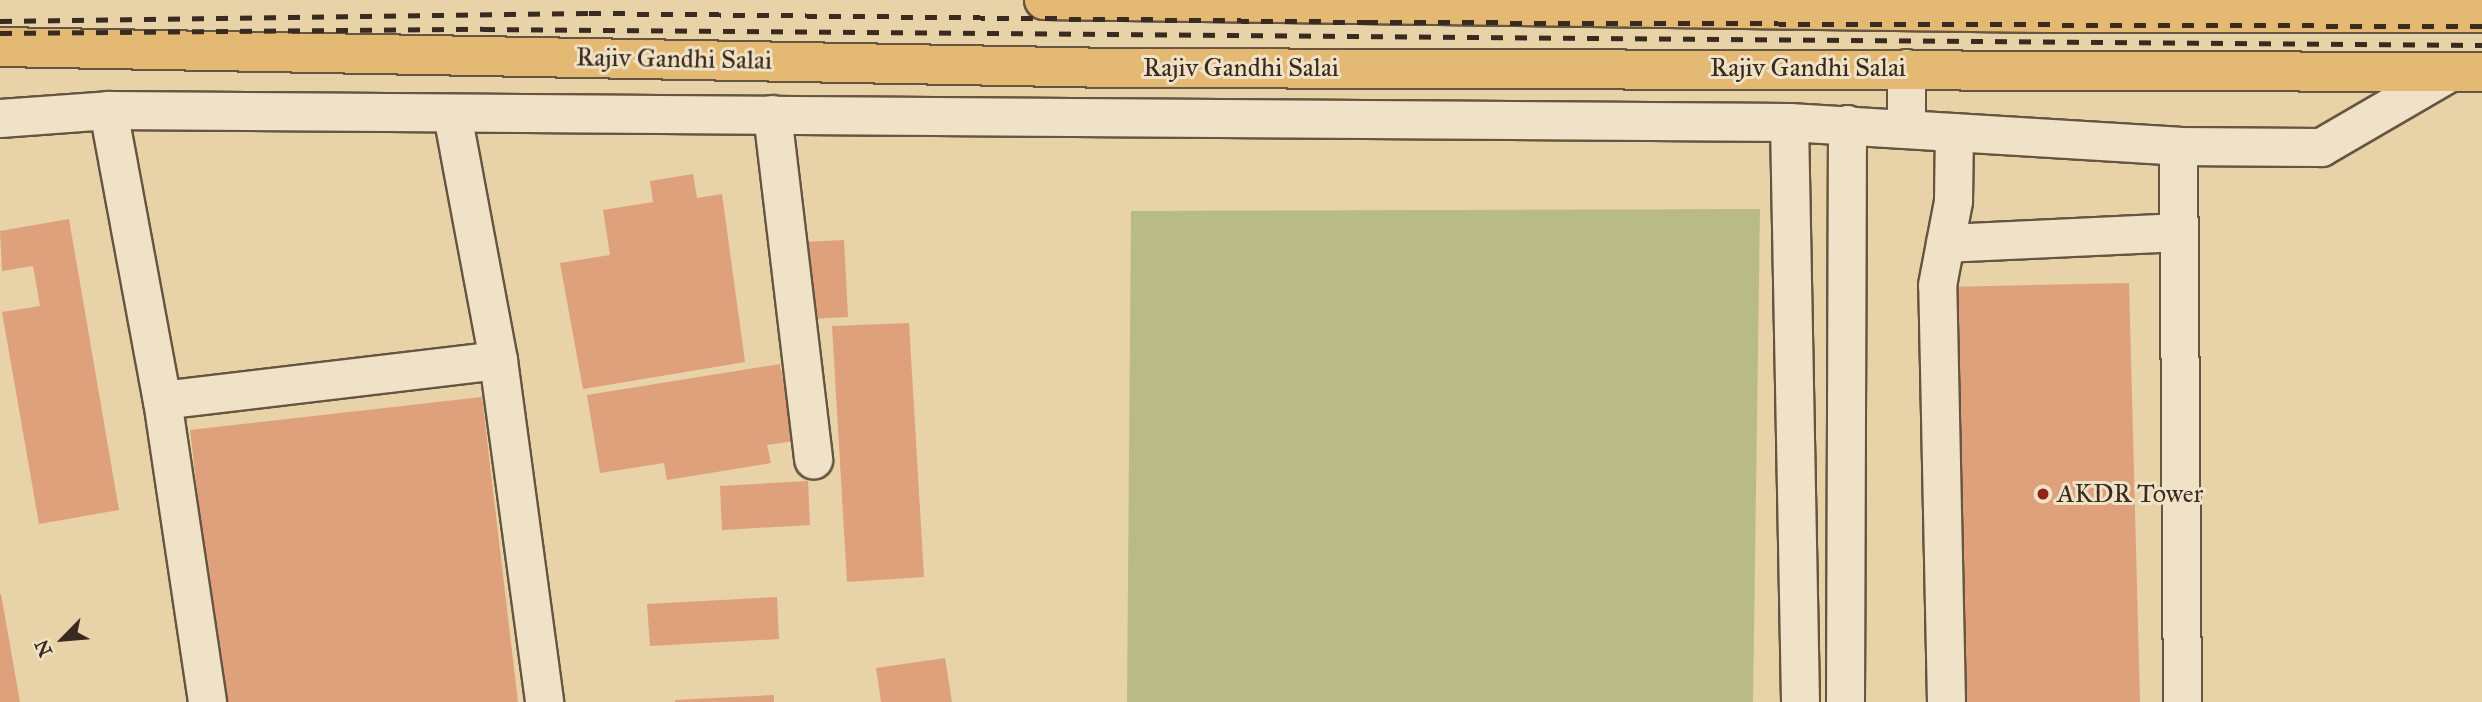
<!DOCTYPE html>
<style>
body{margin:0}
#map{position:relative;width:2482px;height:702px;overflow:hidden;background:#e8d2a8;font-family:"IM FELL Great Primer",serif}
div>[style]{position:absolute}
.green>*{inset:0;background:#b9bb86}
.building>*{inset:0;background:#dfa07c}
.roads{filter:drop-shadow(2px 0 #655541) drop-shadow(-2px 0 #655541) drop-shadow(0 2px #655541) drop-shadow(0 -2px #655541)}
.minor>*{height:37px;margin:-18.5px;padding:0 18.5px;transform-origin:18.5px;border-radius:18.5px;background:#f0e2c6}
.major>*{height:38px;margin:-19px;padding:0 19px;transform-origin:19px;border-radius:19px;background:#e4b974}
.rail>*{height:5px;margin-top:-2.5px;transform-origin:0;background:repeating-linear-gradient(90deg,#392b1f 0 12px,transparent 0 24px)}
.dots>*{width:19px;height:19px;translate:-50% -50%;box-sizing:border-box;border:4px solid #f0e2c6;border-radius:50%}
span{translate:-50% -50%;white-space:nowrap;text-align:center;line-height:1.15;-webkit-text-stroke:6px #f0e2c6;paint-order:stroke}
.street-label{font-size:26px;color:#392b1f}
.poi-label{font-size:26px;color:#392b1f}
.left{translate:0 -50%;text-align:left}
.north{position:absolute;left:28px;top:604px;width:70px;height:70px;-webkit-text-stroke:5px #f0e2c6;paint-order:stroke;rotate:245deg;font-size:19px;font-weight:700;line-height:28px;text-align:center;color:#392b1f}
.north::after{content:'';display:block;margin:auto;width:24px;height:32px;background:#392b1f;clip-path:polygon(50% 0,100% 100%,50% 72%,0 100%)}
</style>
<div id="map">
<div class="green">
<div style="clip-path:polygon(1760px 209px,1753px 702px,1127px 702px,1131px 211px)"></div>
</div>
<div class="building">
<div style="clip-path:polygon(693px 174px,697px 198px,722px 194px,745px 362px,583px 389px,560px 263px,610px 255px,603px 210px,653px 202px,650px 181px)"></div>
<div style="clip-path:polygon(69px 219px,119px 510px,39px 524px,2px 312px,40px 306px,33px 266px,2px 271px,0 231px)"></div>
<div style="clip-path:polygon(844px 240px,848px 317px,808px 319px,803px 242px)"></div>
<div style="clip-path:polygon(2129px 283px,2140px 702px,1956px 702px,1946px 287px)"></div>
<div style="clip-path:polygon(909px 323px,924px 577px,847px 582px,832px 326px)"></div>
<div style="clip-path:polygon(780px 364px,794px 441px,767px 445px,771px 463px,667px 480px,664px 463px,600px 473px,587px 395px)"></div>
<div style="clip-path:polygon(482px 397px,518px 702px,222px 702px,190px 430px)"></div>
<div style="clip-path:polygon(808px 481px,810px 525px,722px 530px,720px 486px)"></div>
<div style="clip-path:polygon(0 594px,1px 594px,20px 702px,0 702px)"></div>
<div style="clip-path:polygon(777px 597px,779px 639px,650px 646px,647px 604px)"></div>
<div style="clip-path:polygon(945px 658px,952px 702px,881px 702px,876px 668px)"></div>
<div style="clip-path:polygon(774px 695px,774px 702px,675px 702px,675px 700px)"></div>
</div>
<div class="roads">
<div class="minor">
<div style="left:1906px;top:68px;width:60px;rotate:90deg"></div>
<div style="left:108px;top:110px;width:295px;rotate:79.5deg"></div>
<div style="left:162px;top:400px;width:338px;rotate:-6.8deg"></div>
<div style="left:498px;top:360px;width:250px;rotate:-100.6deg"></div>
<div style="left:772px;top:114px;width:348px;rotate:83.2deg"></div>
<div style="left:0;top:118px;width:108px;rotate:-4.2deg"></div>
<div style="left:108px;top:110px;width:1681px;rotate:0.41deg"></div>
<div style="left:1789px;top:122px;width:390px;rotate:3.5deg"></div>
<div style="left:2178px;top:146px;width:143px;rotate:0.4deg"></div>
<div style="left:2321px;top:147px;width:149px;rotate:-30.2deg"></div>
<div style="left:1789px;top:122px;width:580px;rotate:88.91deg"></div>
<div style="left:2178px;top:146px;width:556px;rotate:89.59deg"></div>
<div style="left:1945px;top:243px;width:233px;rotate:-2.7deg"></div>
<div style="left:498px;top:360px;width:345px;rotate:82.3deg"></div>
<div style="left:162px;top:400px;width:305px;rotate:81.5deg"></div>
<div style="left:1845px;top:702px;width:578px;rotate:-89.8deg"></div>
<div style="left:1946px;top:702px;width:417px;rotate:-91.2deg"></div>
<div style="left:1937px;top:285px;width:86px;rotate:-79.2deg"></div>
<div style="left:1953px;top:201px;width:69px;rotate:-89.2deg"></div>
</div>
<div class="major">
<div style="left:1044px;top:0;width:1011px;rotate:0.74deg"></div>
<div style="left:2055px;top:13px;width:427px"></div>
<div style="left:0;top:47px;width:1117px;rotate:1.08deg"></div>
<div style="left:1117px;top:68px;width:1365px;rotate:0.17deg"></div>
</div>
</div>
<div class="rail">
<div style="left:0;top:21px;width:589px;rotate:-0.78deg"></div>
<div style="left:589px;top:13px;width:777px;rotate:0.66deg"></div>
<div style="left:1366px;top:22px;width:1116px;rotate:0.21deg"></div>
<div style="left:0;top:33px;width:483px;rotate:-0.5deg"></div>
<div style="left:483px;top:29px;width:1999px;rotate:0.46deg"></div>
</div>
<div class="dots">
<div style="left:2043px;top:494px;background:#8f2418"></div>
</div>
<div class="street-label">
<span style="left:674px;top:59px;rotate:1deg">Rajiv Gandhi Salai</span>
<span style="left:1241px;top:68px">Rajiv Gandhi Salai</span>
<span style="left:1808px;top:68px">Rajiv Gandhi Salai</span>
</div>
<div class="poi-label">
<span class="left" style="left:2057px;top:494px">AKDR Tower</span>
</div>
<div class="north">N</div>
</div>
